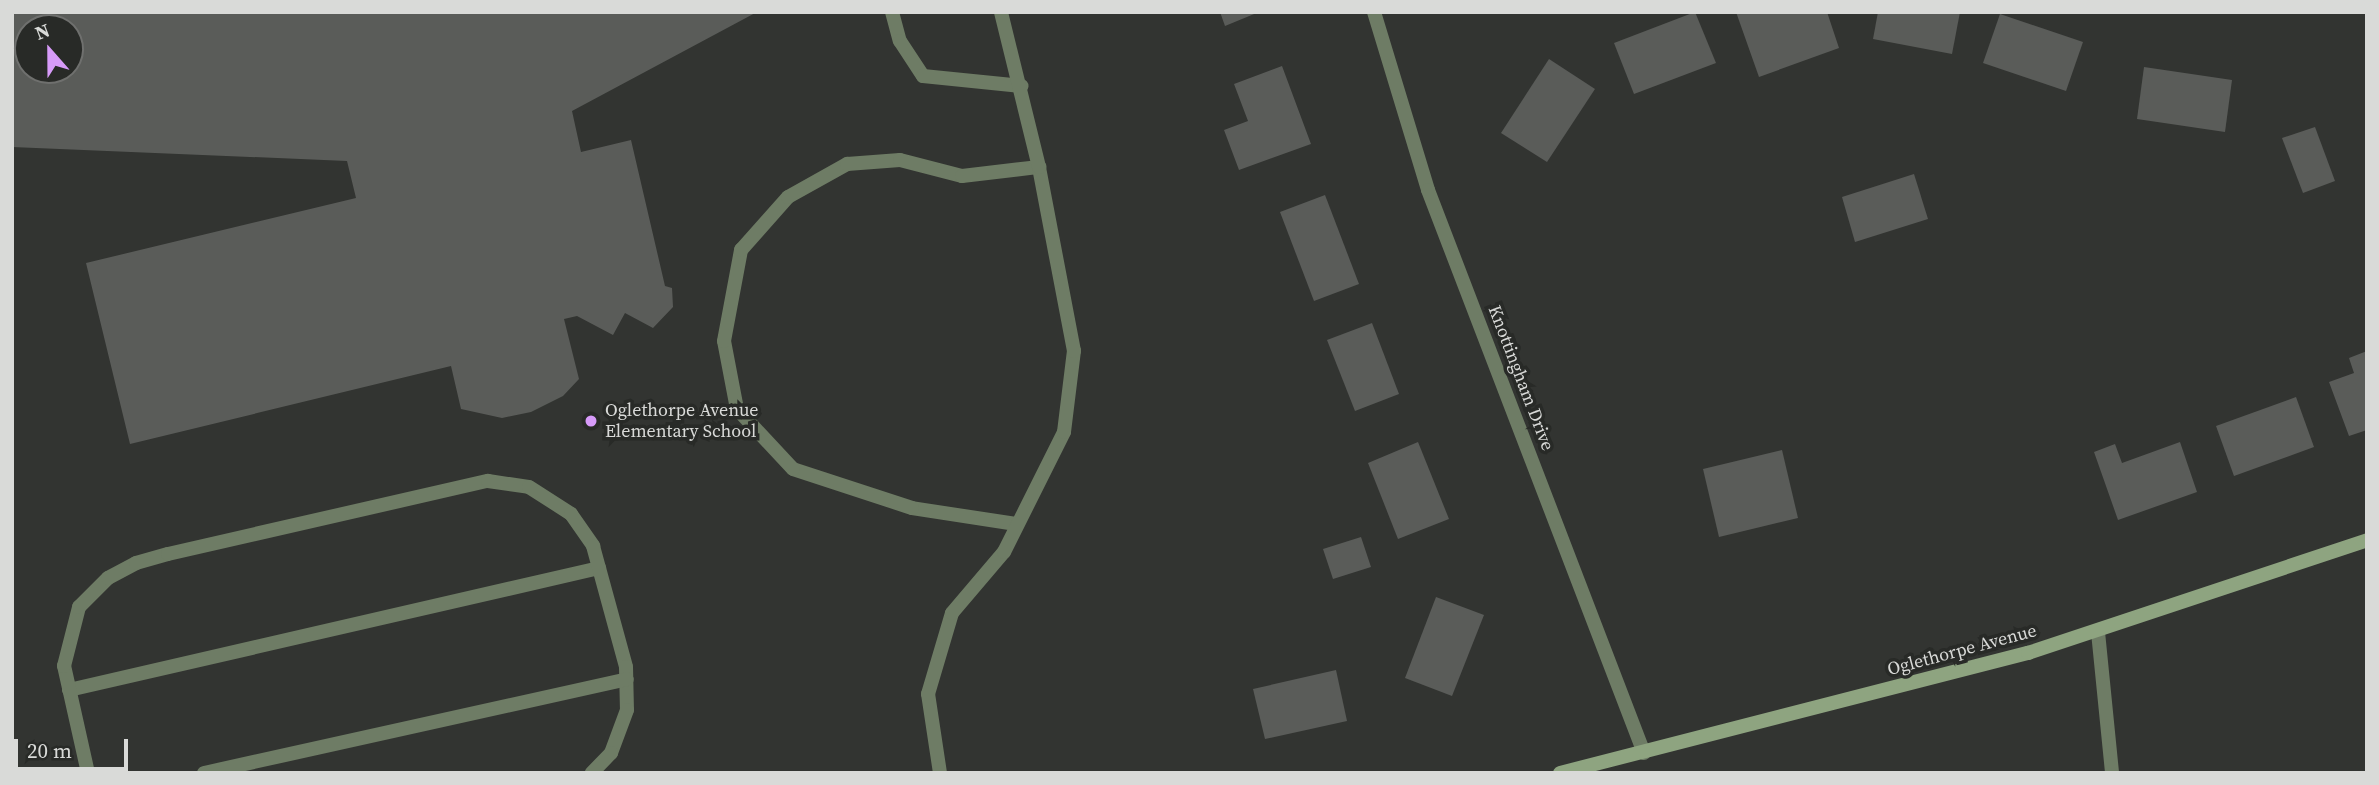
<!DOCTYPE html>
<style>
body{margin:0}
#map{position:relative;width:2379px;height:785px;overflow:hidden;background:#323431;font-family:"Source Serif 4",serif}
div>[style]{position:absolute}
.building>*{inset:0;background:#5a5c59}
.service>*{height:14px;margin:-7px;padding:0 7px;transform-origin:7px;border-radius:7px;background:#6e7c65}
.minor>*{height:14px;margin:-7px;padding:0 7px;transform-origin:7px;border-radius:7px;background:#6e7c65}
.tertiary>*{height:14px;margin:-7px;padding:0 7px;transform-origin:7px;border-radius:7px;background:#6e7c65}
.secondary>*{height:14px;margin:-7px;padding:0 7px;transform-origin:7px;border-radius:7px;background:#8ea480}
.dots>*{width:19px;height:19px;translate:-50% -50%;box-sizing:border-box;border:4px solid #282a27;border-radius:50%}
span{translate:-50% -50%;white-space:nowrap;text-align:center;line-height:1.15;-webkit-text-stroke:7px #282a27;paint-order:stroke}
.street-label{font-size:18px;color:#d9dad8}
.poi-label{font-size:18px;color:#d9dad8}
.left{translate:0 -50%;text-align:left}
.frame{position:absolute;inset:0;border:14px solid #d9dad8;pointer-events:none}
.north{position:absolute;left:14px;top:14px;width:70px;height:70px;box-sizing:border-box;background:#282a27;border:2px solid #6f706e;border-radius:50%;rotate:339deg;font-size:19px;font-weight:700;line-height:28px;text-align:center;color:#d9dad8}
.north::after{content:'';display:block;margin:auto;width:24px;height:32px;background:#d79bf9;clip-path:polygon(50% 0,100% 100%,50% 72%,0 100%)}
.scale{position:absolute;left:14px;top:739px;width:114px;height:32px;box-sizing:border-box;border:4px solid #d9dad8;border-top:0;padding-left:9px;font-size:21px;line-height:24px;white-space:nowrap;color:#d9dad8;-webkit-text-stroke:5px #282a27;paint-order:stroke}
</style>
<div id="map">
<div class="building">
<div style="clip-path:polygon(evenodd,12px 12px,757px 12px,572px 111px,581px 152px,631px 140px,665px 286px,672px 288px,673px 307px,653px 328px,625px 313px,613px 335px,577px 316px,564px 319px,579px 379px,563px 396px,531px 412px,502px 418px,461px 409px,451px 366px,130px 444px,86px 263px,356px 198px,347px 161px,12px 147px,12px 12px,28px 28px,70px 28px,70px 70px,28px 70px,28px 28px)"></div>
<div style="clip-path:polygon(1220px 12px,1259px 12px,1225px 26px)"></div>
<div style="clip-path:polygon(1695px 12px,1716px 63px,1634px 94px,1614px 43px)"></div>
<div style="clip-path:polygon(1736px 12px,1827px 12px,1839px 48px,1759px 77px)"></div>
<div style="clip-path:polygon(1878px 12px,1960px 12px,1952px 54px,1873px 39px)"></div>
<div style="clip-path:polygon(2000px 14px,2083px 42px,2066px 91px,1983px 63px)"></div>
<div style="clip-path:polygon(1549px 59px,1595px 89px,1547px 162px,1501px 133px)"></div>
<div style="clip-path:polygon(1282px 66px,1311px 144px,1239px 170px,1224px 130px,1248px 121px,1234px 84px)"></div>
<div style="clip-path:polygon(2144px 67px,2232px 80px,2225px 132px,2137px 119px)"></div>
<div style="clip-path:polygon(2315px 127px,2335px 181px,2303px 193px,2282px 138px)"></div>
<div style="clip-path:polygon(1914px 174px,1928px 219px,1855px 242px,1842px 197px)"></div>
<div style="clip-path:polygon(1325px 195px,1359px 284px,1314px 301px,1280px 212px)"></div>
<div style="clip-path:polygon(1372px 323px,1399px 394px,1355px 411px,1327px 340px)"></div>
<div style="clip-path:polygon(2367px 351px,2367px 430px,2349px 436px,2329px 382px,2354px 373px,2349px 358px)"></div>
<div style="clip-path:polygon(2296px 397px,2314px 447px,2234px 476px,2216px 426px)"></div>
<div style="clip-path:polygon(1418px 442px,1449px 519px,1398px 539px,1368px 463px)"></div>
<div style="clip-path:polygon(2180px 442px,2197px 492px,2118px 520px,2094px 452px,2115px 444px,2122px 463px)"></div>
<div style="clip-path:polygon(1782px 450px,1798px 518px,1719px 537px,1703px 469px)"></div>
<div style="clip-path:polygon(1361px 537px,1371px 567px,1333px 579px,1323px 549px)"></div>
<div style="clip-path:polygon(1436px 597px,1484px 615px,1452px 696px,1405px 678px)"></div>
<div style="clip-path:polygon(1336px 670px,1347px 721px,1265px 739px,1253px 689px)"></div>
</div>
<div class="service">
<div style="left:892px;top:12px;width:30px;rotate:75deg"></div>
<div style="left:900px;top:41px;width:42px;rotate:56.7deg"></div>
<div style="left:923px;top:76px;width:99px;rotate:5.8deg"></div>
<div style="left:1016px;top:524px;width:105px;rotate:-171.3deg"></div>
<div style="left:912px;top:508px;width:125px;rotate:-161.9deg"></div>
<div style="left:793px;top:469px;width:82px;rotate:-133deg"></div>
<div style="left:737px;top:409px;width:69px;rotate:-100.8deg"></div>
<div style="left:724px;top:341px;width:93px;rotate:-79.4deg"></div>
<div style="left:741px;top:250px;width:71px;rotate:-48.4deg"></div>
<div style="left:788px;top:197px;width:68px;rotate:-29.2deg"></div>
<div style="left:847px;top:164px;width:53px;rotate:-4.3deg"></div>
<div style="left:900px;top:160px;width:64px;rotate:14.5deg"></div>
<div style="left:962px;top:176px;width:78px;rotate:-6.7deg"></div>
<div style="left:69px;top:690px;width:544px;rotate:-12.96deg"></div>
<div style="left:88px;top:773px;width:110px;rotate:-102.6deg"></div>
<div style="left:64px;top:666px;width:61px;rotate:-75.7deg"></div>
<div style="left:79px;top:607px;width:41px;rotate:-45deg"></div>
<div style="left:108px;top:578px;width:32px;rotate:-28deg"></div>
<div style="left:136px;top:563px;width:33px;rotate:-16deg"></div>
<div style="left:168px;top:554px;width:328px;rotate:-12.9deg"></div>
<div style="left:488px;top:481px;width:41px;rotate:8.3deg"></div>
<div style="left:529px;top:487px;width:50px;rotate:32.7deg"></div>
<div style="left:571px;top:514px;width:39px;rotate:55deg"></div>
<div style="left:593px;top:546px;width:125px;rotate:74.7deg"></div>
<div style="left:626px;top:667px;width:43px;rotate:88.7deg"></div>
<div style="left:627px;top:710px;width:46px;rotate:110.4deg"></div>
<div style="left:611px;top:753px;width:28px;rotate:134deg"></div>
<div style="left:204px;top:773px;width:433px;rotate:-12.5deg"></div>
<div style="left:940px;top:773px;width:80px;rotate:-98.6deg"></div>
<div style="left:928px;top:694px;width:84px;rotate:-73.5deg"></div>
<div style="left:952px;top:613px;width:80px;rotate:-49.6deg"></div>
<div style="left:1004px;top:552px;width:134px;rotate:-63.4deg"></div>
<div style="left:1064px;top:432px;width:82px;rotate:-83deg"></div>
<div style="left:1074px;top:351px;width:187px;rotate:-100.8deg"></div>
<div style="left:1039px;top:167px;width:160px;rotate:-103.8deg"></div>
</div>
<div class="minor">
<div style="left:1374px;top:12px;width:186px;rotate:73.1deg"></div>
<div style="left:1428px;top:190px;width:603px;rotate:69.01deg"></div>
</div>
<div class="tertiary">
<div style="left:2098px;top:632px;width:142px;rotate:84.3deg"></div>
</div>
<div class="secondary">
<div style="left:1560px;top:773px;width:483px;rotate:-14.4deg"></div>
<div style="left:2028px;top:653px;width:357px;rotate:-18.4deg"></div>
</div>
<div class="dots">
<div style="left:591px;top:421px;background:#d79bf9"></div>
</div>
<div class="street-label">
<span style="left:1521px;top:378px;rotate:69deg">Knottingham Drive</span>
<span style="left:1962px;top:650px;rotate:-15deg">Oglethorpe Avenue</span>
</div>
<div class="poi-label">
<span class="left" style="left:605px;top:421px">Oglethorpe Avenue<br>Elementary School</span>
</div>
<div class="frame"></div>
<div class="north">N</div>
<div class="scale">20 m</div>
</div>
